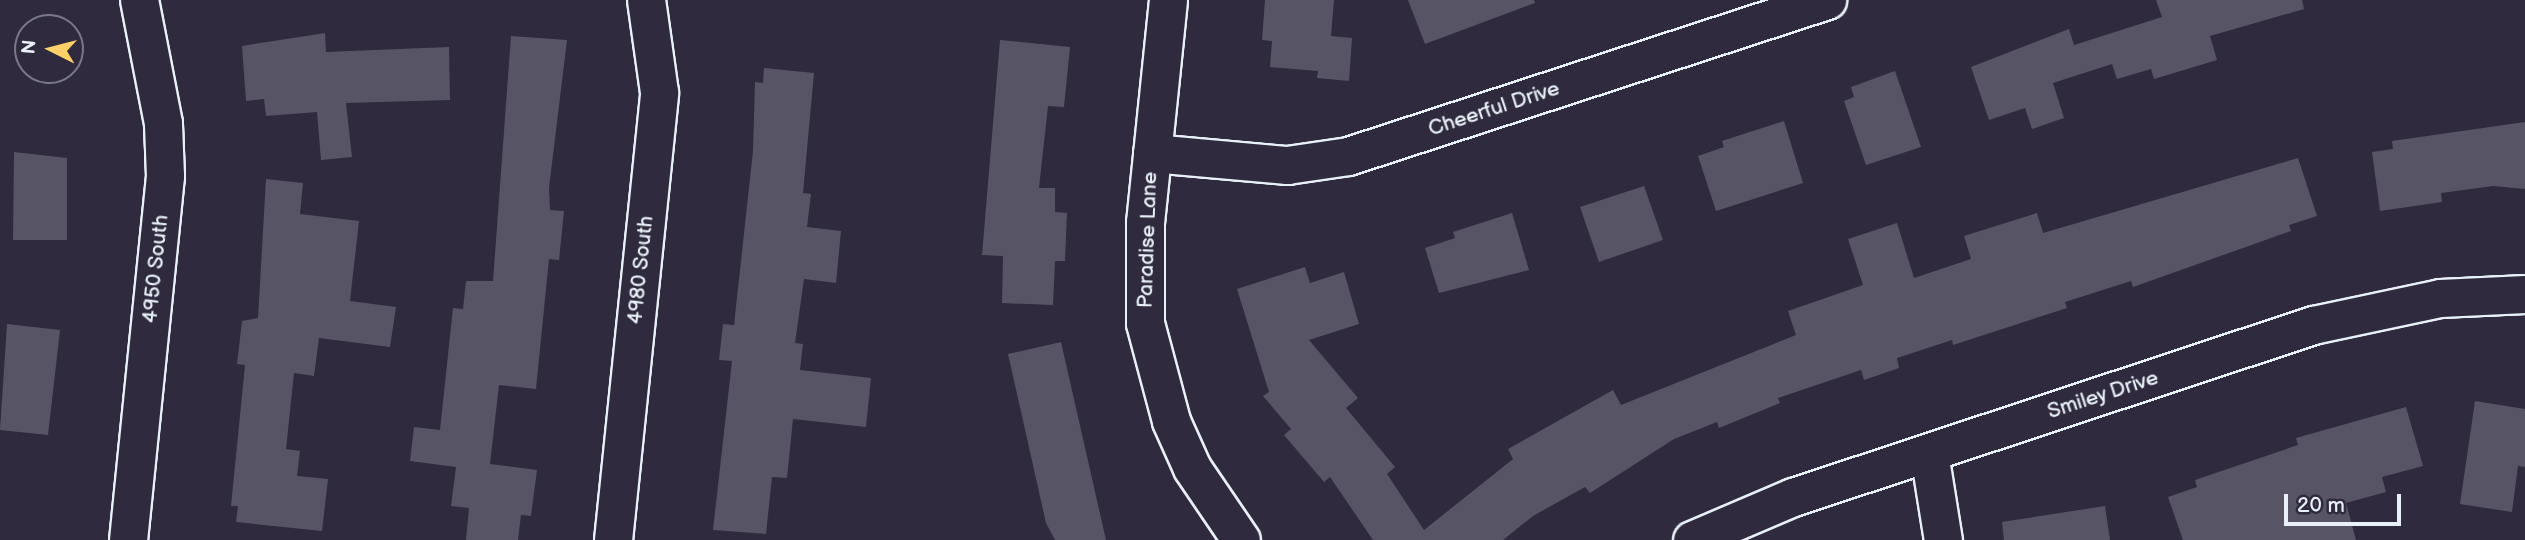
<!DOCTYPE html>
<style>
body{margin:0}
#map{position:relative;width:2525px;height:540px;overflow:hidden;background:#2f2a3d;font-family:"Balsamiq Sans",sans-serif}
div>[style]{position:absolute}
.building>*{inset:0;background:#575565}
.roads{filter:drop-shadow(2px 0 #e8f1f8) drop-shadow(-2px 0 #e8f1f8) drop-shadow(0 2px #e8f1f8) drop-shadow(0 -2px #e8f1f8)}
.minor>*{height:37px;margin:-18.5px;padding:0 18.5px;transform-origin:18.5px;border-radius:18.5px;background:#2f2a3d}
span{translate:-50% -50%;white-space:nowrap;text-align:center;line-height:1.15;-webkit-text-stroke:5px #2f2a3d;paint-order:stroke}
.street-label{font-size:21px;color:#e8f1f8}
.north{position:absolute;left:14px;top:14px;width:70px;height:70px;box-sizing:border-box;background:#2f2a3d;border:2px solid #797a88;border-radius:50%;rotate:276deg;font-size:19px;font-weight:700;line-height:28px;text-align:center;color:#e8f1f8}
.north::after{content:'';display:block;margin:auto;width:24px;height:32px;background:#ffd166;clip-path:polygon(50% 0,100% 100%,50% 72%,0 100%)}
.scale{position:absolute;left:2284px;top:494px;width:117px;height:32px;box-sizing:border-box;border:4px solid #e8f1f8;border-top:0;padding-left:9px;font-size:21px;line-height:24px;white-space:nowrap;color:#e8f1f8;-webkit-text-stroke:5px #2f2a3d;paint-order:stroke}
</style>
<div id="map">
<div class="building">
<div style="clip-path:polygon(1265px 0,1334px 0,1331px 36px,1352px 38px,1349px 81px,1317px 78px,1318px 71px,1270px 67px,1272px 41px,1262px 40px)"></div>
<div style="clip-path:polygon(1408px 0,1534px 0,1535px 3px,1425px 44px)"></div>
<div style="clip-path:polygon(2156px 0,2302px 0,2304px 9px,2210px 36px,2217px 60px,2154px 79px,2151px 69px,2117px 79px,2112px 64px,2053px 83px,2064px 118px,2032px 129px,2025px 108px,1989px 120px,1971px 67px,2069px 29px,2074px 45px,2162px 17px)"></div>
<div style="clip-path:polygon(325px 33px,326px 52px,449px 47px,450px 100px,346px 103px,352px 157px,321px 160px,317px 112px,266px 116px,264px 99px,246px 101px,242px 46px)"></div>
<div style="clip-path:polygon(511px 36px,567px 40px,549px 188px,550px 210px,564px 211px,559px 260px,549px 259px,536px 389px,499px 385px,490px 464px,537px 470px,531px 516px,521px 515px,518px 540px,466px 540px,469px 508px,451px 506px,456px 467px,410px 461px,414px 427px,440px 430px,453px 308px,463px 309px,466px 281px,493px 281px)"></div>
<div style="clip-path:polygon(1000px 40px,1070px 47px,1064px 107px,1048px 106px,1039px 188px,1055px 188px,1055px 212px,1067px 213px,1065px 261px,1055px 261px,1053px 305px,1002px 303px,1003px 256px,982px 255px)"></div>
<div style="clip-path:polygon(764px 68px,814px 73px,803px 193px,811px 194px,807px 227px,841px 231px,836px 283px,804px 279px,795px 343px,803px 344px,800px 370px,871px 378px,866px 427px,793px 419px,787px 478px,772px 477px,766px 534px,713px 530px,732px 361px,719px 360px,723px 324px,734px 325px,753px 151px,755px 82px,763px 83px)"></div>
<div style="clip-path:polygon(1895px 71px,1921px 147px,1866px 165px,1844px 101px,1854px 97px,1851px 87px)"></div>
<div style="clip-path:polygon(1784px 121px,1803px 183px,1716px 211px,1698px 156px,1724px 147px,1722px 141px)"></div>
<div style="clip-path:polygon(2525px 122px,2525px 189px,2493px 186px,2441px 193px,2442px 202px,2380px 211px,2372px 152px,2393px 149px,2392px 141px)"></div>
<div style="clip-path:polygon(14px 152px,67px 158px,67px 240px,13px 240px)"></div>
<div style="clip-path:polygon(2298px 158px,2317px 216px,2289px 225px,2291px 231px,2133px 287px,2131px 281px,2065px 302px,2067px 308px,1953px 345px,1952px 340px,1897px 358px,1899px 368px,1864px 380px,1861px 370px,1778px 398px,1780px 403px,1719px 428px,1717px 422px,1674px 439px,1590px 493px,1585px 487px,1533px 516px,1503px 540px,1373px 540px,1330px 477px,1324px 482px,1284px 435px,1291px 429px,1263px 396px,1269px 392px,1237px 289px,1305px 267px,1310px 283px,1344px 272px,1359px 324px,1309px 340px,1358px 398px,1346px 408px,1395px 467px,1387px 474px,1424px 530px,1513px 459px,1508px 449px,1613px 390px,1621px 405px,1796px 335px,1788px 311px,1863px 285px,1848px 239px,1897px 223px,1914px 278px,1971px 259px,1964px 236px,2037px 213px,2043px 233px)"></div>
<div style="clip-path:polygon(266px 179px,303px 183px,300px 214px,359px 221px,350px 301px,396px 307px,390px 347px,319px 338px,314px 376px,294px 373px,286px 449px,300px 451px,297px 476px,328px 479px,322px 531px,236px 522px,238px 506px,231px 506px,245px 365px,237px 364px,242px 321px,258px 318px)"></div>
<div style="clip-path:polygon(1644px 186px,1663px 240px,1599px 262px,1580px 207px)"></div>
<div style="clip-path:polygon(1512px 213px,1529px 270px,1439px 293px,1425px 248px,1455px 238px,1453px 232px)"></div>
<div style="clip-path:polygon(7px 324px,60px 330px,48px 435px,0 430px)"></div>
<div style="clip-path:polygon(1061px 342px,1106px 540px,1055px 540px,1046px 523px,1008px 354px)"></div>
<div style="clip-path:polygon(2475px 401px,2525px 409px,2525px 467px,2518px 466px,2512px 512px,2460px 504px)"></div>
<div style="clip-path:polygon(2406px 407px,2423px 466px,2382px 477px,2386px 492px,2346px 503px,2356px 540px,2183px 540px,2168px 497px,2197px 487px,2195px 480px,2298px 445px,2296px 438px)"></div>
<div style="clip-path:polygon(2105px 506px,2110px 540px,2004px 540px,2002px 522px)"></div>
</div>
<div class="roads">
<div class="minor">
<div style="left:1168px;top:0;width:223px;rotate:95.9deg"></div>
<div style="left:1145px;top:222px;width:101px;rotate:90deg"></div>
<div style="left:1145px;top:323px;width:101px;rotate:75.1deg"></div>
<div style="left:1171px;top:421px;width:51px;rotate:65.9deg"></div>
<div style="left:1192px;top:468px;width:87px;rotate:55.8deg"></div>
<div style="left:1152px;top:153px;width:136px;rotate:5.1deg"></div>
<div style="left:1287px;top:165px;width:62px;rotate:-8.4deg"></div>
<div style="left:1348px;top:156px;width:504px;rotate:-18.04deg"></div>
<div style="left:1929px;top:453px;width:88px;rotate:80.9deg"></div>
<div style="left:128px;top:540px;width:366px;rotate:-84.2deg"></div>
<div style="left:165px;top:176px;width:53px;rotate:-92.2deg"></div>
<div style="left:163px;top:123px;width:125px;rotate:-101deg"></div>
<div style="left:613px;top:540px;width:450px;rotate:-84.1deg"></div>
<div style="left:659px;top:92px;width:93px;rotate:-98deg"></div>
<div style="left:1692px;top:540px;width:110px;rotate:-23.1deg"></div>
<div style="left:1793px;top:497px;width:548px;rotate:-18.3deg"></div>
<div style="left:2313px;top:325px;width:130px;rotate:-12deg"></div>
<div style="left:2440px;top:298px;width:85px;rotate:-2.7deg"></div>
</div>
</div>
<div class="street-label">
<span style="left:1494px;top:109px;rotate:-18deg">Cheerful Drive</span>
<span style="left:1148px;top:240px;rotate:-88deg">Paradise Lane</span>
<span style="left:156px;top:269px;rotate:-84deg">4950 South</span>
<span style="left:641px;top:270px;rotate:-84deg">4980 South</span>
<span style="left:2103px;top:395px;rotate:-18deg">Smiley Drive</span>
</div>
<div class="north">N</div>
<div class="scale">20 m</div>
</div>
